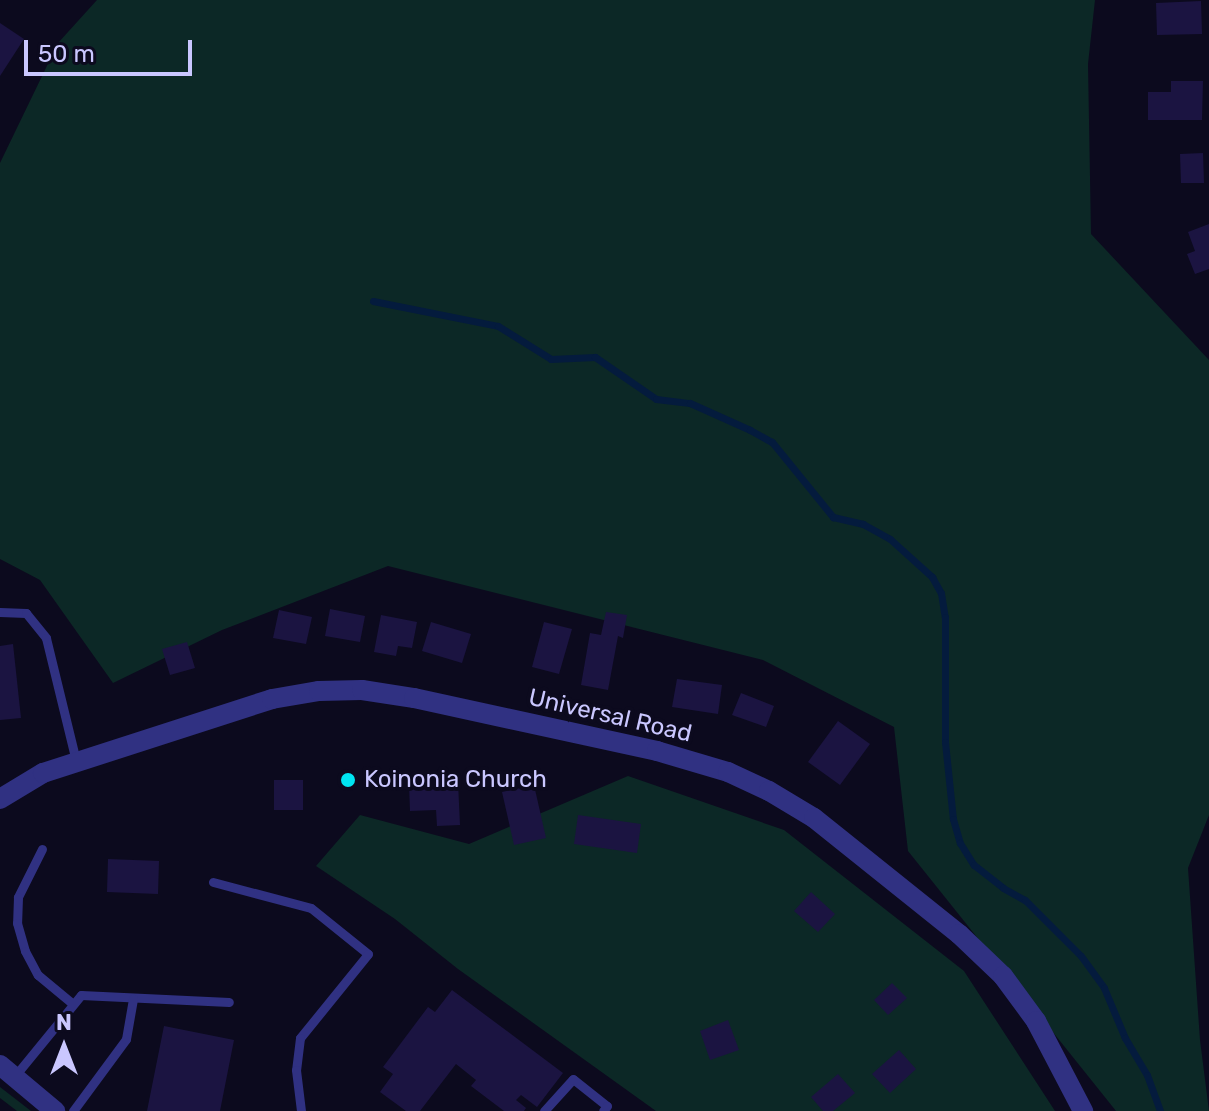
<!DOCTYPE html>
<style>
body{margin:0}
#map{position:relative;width:1209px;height:1111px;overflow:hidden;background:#0c0a1e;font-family:Rubik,sans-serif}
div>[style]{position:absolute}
.green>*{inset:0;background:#0c2826}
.stream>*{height:7px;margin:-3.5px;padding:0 3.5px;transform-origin:3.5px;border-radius:3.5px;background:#041b3d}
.building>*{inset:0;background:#1b1441}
.service>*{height:9px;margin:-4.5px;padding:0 4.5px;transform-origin:4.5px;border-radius:4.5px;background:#303182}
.tertiary>*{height:20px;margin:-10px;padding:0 10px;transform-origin:10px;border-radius:10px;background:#303182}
.dots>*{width:22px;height:22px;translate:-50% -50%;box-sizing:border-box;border:4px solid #0c0a1e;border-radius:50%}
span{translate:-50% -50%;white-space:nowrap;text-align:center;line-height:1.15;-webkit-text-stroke:8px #0c0a1e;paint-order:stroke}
.street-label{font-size:24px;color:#cac7ff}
.poi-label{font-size:24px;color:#cac7ff}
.left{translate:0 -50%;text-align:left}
.north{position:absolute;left:24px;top:1007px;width:80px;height:80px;-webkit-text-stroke:6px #0c0a1e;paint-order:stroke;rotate:0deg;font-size:22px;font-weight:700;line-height:32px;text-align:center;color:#cac7ff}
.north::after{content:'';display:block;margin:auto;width:28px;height:36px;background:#cac7ff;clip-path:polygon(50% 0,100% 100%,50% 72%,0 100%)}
.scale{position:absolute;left:24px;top:40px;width:168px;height:36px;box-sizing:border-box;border:4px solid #cac7ff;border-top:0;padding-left:10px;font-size:24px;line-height:28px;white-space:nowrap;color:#cac7ff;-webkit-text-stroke:6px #0c0a1e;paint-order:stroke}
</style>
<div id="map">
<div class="green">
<div style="clip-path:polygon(97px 0,1095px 0,1088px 64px,1091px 234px,1209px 360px,1209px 815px,1188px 868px,1200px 1040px,1209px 1111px,1116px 1111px,908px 851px,894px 727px,763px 660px,388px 566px,222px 630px,113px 683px,40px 580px,0 559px,0 163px,58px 43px)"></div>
<div style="clip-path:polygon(628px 776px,784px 830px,964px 971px,1055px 1111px,656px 1111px,458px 969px,395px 919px,316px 866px,360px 815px,469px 844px)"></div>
<div style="clip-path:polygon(0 1087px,22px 1104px,31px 1111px,17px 1111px,0 1098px)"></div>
</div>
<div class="stream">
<div style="left:373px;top:301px;width:127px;rotate:11.3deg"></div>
<div style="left:498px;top:326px;width:62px;rotate:31.9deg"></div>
<div style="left:551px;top:359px;width:44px;rotate:-2.6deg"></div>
<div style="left:595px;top:357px;width:74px;rotate:34.5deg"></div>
<div style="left:656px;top:399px;width:34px;rotate:7deg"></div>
<div style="left:690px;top:403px;width:66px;rotate:24.2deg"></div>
<div style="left:750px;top:430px;width:25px;rotate:29deg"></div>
<div style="left:772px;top:442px;width:97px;rotate:50.9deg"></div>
<div style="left:833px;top:517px;width:31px;rotate:13deg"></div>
<div style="left:863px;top:524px;width:31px;rotate:29deg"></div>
<div style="left:890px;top:539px;width:57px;rotate:42.1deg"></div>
<div style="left:932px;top:577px;width:18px;rotate:61deg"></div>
<div style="left:941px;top:593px;width:24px;rotate:81deg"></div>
<div style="left:945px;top:617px;width:125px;rotate:90deg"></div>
<div style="left:945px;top:742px;width:77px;rotate:84.1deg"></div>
<div style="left:953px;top:819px;width:25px;rotate:74deg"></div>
<div style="left:960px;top:843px;width:26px;rotate:58deg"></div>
<div style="left:974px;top:865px;width:37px;rotate:38deg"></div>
<div style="left:1003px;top:888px;width:25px;rotate:29deg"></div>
<div style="left:1025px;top:900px;width:79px;rotate:45deg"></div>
<div style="left:1081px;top:956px;width:39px;rotate:54deg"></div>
<div style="left:1104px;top:988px;width:54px;rotate:67.2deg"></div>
<div style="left:1125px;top:1038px;width:43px;rotate:59.3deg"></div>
<div style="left:1147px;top:1075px;width:38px;rotate:70deg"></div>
</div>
<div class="building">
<div style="clip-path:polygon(1201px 1px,1202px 34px,1157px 35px,1156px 3px)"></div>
<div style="clip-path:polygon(0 23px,24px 39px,0 76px)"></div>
<div style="clip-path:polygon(1171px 81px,1203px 81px,1202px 120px,1148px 120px,1148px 92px,1171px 92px)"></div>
<div style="clip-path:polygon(1203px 153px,1204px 183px,1181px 183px,1180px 154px)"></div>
<div style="clip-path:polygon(1209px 224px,1209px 269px,1195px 274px,1187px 254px,1195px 251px,1188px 232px)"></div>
<div style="clip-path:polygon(330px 609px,365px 616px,360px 642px,325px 636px)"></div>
<div style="clip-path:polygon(279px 610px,312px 617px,306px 644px,273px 638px)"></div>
<div style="clip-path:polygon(606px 612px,627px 615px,623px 638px,618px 636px,608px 690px,581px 685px,590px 633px,601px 635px)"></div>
<div style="clip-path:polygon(381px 615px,417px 622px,412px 648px,398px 646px,396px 656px,374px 652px)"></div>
<div style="clip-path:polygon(431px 622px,471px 634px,462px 663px,422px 651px)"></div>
<div style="clip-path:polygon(544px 622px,572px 629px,559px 674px,532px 667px)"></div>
<div style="clip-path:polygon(187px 642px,195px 668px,170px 675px,162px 649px)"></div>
<div style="clip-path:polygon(13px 644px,21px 718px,0 720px,0 646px)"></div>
<div style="clip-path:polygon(677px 679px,722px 685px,718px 714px,672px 707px)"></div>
<div style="clip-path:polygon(741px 693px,774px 706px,766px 727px,732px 715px)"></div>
<div style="clip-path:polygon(838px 721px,870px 744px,840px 785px,808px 762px)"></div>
<div style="clip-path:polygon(274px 780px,303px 780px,303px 810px,274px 810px)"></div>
<div style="clip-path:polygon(458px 782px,460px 825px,437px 826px,436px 810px,410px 811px,409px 784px)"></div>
<div style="clip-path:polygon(534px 785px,546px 838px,514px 845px,502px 792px)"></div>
<div style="clip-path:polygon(578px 815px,641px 824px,637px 853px,574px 844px)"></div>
<div style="clip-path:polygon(108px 859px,159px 861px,158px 894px,107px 892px)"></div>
<div style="clip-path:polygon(811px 892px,835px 914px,818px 932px,794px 911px)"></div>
<div style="clip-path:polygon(892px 983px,907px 998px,888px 1015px,874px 1000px)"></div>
<div style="clip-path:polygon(452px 990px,563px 1073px,537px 1107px,521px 1095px,516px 1100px,526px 1108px,524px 1111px,504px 1111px,471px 1086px,476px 1080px,456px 1064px,420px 1111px,406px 1111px,380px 1092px,393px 1074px,383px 1067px,428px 1007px,435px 1012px)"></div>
<div style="clip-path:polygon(728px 1020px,739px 1050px,710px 1060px,700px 1031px)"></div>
<div style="clip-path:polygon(164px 1026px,234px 1040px,220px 1111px,147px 1111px)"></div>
<div style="clip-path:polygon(899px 1050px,916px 1069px,890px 1093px,872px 1074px)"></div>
<div style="clip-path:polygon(838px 1074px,855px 1093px,833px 1111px,823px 1111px,811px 1097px)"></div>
</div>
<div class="service">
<div style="left:0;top:612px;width:26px;rotate:2deg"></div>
<div style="left:26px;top:613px;width:32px;rotate:51deg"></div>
<div style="left:46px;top:638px;width:127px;rotate:76.3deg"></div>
<div style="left:42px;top:849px;width:54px;rotate:116.6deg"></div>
<div style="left:18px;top:897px;width:26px;rotate:92deg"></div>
<div style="left:17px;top:923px;width:29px;rotate:74deg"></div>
<div style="left:25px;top:951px;width:27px;rotate:62deg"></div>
<div style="left:38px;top:975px;width:45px;rotate:39.6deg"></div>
<div style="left:213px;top:882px;width:101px;rotate:14.9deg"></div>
<div style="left:311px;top:908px;width:73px;rotate:38.9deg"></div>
<div style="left:368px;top:954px;width:108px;rotate:129deg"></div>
<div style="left:300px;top:1038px;width:32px;rotate:97deg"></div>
<div style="left:296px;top:1070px;width:41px;rotate:83deg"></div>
<div style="left:14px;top:1077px;width:106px;rotate:-50.7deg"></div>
<div style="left:81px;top:995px;width:148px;rotate:2.7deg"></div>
<div style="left:73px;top:1111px;width:89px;rotate:-53.6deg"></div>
<div style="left:126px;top:1039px;width:41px;rotate:-80.1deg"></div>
<div style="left:544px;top:1111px;width:43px;rotate:-47.8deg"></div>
<div style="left:573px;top:1079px;width:43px;rotate:38.5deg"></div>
<div style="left:607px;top:1106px;width:6px;rotate:129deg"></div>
</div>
<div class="tertiary">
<div style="left:0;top:799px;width:50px;rotate:-31.2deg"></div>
<div style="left:43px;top:773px;width:241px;rotate:-17.9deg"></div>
<div style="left:272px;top:699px;width:48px;rotate:-9.7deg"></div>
<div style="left:319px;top:691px;width:43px;rotate:-1.3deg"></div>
<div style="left:362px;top:690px;width:53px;rotate:8.7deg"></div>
<div style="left:414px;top:698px;width:249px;rotate:12.3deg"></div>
<div style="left:657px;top:751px;width:74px;rotate:16.5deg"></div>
<div style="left:728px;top:772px;width:45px;rotate:24.9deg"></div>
<div style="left:769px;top:791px;width:52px;rotate:31deg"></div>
<div style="left:814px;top:818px;width:186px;rotate:38.7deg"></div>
<div style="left:959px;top:934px;width:61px;rotate:43.7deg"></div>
<div style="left:1003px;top:976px;width:56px;rotate:53.7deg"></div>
<div style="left:1036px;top:1021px;width:102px;rotate:62.4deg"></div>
<div style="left:0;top:1065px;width:72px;rotate:39.9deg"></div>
</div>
<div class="dots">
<div style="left:348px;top:780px;background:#00e5f2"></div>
</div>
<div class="street-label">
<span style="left:610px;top:716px;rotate:13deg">Universal Road</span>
</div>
<div class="poi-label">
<span class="left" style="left:364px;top:780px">Koinonia Church</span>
</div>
<div class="north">N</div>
<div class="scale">50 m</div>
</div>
